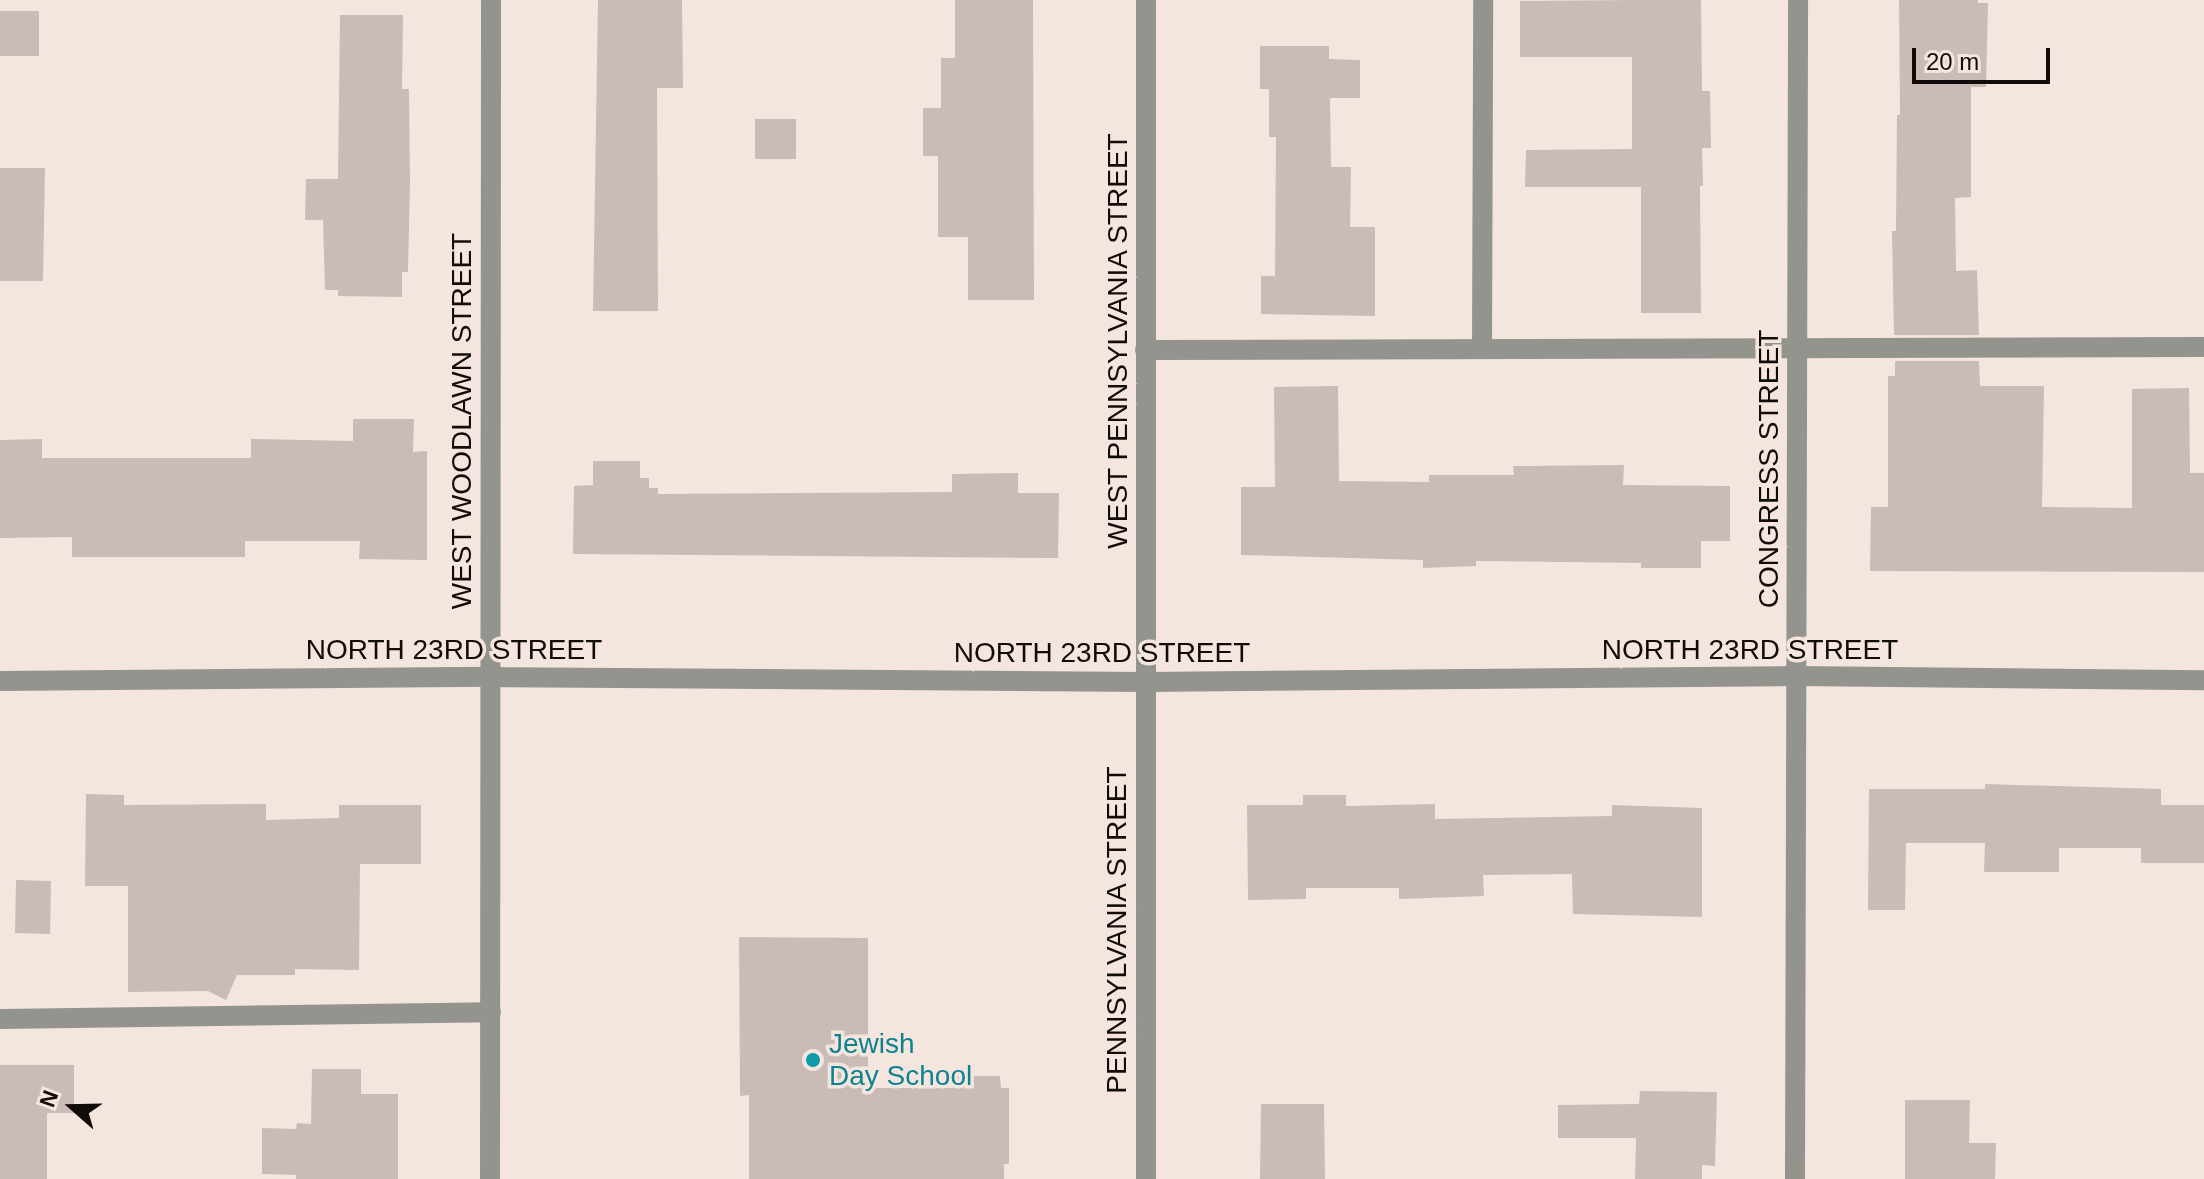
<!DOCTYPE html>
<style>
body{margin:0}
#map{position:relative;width:2204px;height:1179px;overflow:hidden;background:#f4e5df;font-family:Helvetica,sans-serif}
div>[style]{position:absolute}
.building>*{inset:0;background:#c9bbb5}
.minor>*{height:20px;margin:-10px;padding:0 10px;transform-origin:10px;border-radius:10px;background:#93948e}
.dots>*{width:22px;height:22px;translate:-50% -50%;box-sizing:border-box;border:4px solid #f4e5df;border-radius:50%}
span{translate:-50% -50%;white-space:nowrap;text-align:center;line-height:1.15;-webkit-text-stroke:7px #f4e5df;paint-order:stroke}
.street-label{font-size:28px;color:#110c0a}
.culture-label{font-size:28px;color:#0d838f}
.left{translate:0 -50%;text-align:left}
.north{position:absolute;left:32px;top:1067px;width:80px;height:80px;-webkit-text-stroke:6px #f4e5df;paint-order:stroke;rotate:290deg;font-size:22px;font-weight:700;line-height:32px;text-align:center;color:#110c0a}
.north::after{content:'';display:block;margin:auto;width:28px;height:36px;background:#110c0a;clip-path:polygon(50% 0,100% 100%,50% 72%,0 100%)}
.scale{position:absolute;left:1912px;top:48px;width:138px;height:36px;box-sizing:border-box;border:4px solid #110c0a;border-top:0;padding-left:10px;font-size:24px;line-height:28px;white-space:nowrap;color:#110c0a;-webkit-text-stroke:6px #f4e5df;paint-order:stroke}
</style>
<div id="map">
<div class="building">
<div style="clip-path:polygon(598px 0,682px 0,683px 88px,657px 88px,658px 311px,593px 311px)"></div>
<div style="clip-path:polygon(955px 0,1033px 0,1034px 300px,968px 300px,968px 237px,938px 237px,938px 156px,923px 156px,923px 108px,941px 108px,941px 58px,955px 58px)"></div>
<div style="clip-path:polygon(1634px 0,1701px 0,1702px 91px,1710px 91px,1711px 148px,1702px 148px,1703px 186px,1700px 186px,1701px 313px,1641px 313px,1641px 187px,1525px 187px,1526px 150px,1632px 149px,1632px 57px,1520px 57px,1520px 1px)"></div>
<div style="clip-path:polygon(1899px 0,1978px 0,1978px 3px,1988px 3px,1986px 87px,1971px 87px,1971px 197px,1955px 198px,1956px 271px,1977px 270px,1979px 335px,1894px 335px,1892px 231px,1896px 231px,1897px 115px,1900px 115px)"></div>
<div style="clip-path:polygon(0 11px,39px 11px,39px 56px,0 56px)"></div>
<div style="clip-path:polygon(340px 15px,403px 15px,402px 89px,409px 89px,410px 182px,408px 272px,402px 272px,402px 297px,338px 296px,338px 290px,325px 290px,323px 220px,305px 220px,306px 179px,338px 179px)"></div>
<div style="clip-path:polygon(1260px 46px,1329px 46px,1329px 59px,1360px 60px,1360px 98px,1330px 98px,1331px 167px,1351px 167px,1350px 227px,1375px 227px,1375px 316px,1261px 314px,1261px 276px,1275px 276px,1276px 137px,1269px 137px,1269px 89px,1260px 89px)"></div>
<div style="clip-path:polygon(755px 119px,796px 119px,796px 159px,755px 159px)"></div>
<div style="clip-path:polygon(0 168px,45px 168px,43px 281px,0 281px)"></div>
<div style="clip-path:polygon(1895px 361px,1979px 361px,1980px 386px,2044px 386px,2042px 507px,2132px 508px,2132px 389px,2189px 388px,2190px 473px,2204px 473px,2204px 572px,1870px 571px,1871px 507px,1888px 507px,1888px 376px,1895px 376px)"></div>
<div style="clip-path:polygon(1338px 386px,1339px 481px,1429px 482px,1429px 475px,1514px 475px,1513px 466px,1624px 465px,1623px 485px,1730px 486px,1730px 541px,1701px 541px,1701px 568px,1641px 568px,1641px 563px,1476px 561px,1476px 566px,1423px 568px,1423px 560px,1241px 555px,1241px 487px,1275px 487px,1274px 387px)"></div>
<div style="clip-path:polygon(353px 419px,414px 419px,413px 452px,427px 451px,427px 560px,359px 559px,360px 541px,245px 541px,245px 557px,72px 557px,72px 537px,0 538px,0 440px,42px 439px,42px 458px,251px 458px,251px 439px,353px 441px)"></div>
<div style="clip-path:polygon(593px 461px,640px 461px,640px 478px,649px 478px,649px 488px,658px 488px,658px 494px,952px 492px,952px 474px,1018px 473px,1018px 493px,1059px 493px,1058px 558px,573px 554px,574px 486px,593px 485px)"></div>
<div style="clip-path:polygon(1985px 784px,2161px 789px,2161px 805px,2204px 805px,2204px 863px,2141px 863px,2141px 848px,2059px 848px,2059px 872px,1984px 872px,1985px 843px,1906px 843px,1905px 910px,1868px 910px,1869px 789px,1985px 789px)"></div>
<div style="clip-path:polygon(86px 794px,124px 795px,124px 805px,266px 804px,266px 820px,339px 818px,339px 805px,421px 805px,421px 864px,360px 864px,359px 970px,295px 969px,295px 975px,237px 975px,226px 1000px,208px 991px,128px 992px,128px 886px,85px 886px)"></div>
<div style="clip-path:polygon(1303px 795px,1346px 795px,1346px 806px,1435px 804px,1435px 819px,1612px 816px,1612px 805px,1702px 808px,1702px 917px,1573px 914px,1572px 874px,1483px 875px,1484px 896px,1399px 899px,1399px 888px,1306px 888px,1306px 899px,1248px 900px,1247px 805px,1303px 805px)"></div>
<div style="clip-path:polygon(16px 880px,51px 881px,50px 934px,15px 933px)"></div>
<div style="clip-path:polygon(739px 937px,868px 938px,868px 1088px,953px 1088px,953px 1076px,1000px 1076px,1001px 1088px,1009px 1088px,1009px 1164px,1004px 1164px,1004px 1179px,749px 1179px,749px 1095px,740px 1096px)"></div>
<div style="clip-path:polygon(0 1065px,74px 1065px,74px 1113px,47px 1113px,47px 1179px,0 1179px)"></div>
<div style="clip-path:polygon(312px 1069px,361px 1069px,361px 1094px,398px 1094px,398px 1179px,296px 1179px,296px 1175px,262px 1174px,262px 1128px,296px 1129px,297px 1123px,311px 1124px)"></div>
<div style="clip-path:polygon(1640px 1091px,1717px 1092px,1715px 1166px,1702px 1165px,1702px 1179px,1635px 1179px,1636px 1138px,1558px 1138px,1558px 1105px,1639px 1104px)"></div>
<div style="clip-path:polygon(1905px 1100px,1970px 1100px,1969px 1143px,1996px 1143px,1995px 1179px,1905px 1179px)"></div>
<div style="clip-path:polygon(1261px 1104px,1324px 1104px,1325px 1179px,1260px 1179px)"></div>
</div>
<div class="minor">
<div style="left:1482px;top:349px;width:349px;rotate:-89.8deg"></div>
<div style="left:1145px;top:350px;width:1059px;rotate:-0.16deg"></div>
<div style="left:0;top:681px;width:490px;rotate:-0.5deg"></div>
<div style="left:490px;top:677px;width:655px;rotate:0.44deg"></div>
<div style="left:1145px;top:682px;width:651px;rotate:-0.53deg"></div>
<div style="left:1796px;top:676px;width:408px;rotate:0.6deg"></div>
<div style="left:0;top:1019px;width:491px;rotate:-0.8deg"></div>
<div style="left:490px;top:1179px;width:1179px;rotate:-89.95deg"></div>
<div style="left:1146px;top:1179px;width:1179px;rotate:-90deg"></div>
<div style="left:1795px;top:1179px;width:1179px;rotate:-89.85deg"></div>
</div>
<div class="dots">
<div style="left:813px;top:1060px;background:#0f9aa8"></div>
</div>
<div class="street-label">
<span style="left:1118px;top:341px;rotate:-90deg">WEST PENNSYLVANIA STREET</span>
<span style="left:462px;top:421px;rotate:-90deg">WEST WOODLAWN STREET</span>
<span style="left:1769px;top:469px;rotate:-90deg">CONGRESS STREET</span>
<span style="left:454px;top:650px">NORTH 23RD STREET</span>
<span style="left:1750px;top:650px">NORTH 23RD STREET</span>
<span style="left:1102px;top:653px">NORTH 23RD STREET</span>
<span style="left:1117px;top:930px;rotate:-90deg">PENNSYLVANIA STREET</span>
</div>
<div class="culture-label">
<span class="left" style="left:829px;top:1060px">Jewish<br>Day School</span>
</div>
<div class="north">N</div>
<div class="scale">20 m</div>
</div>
